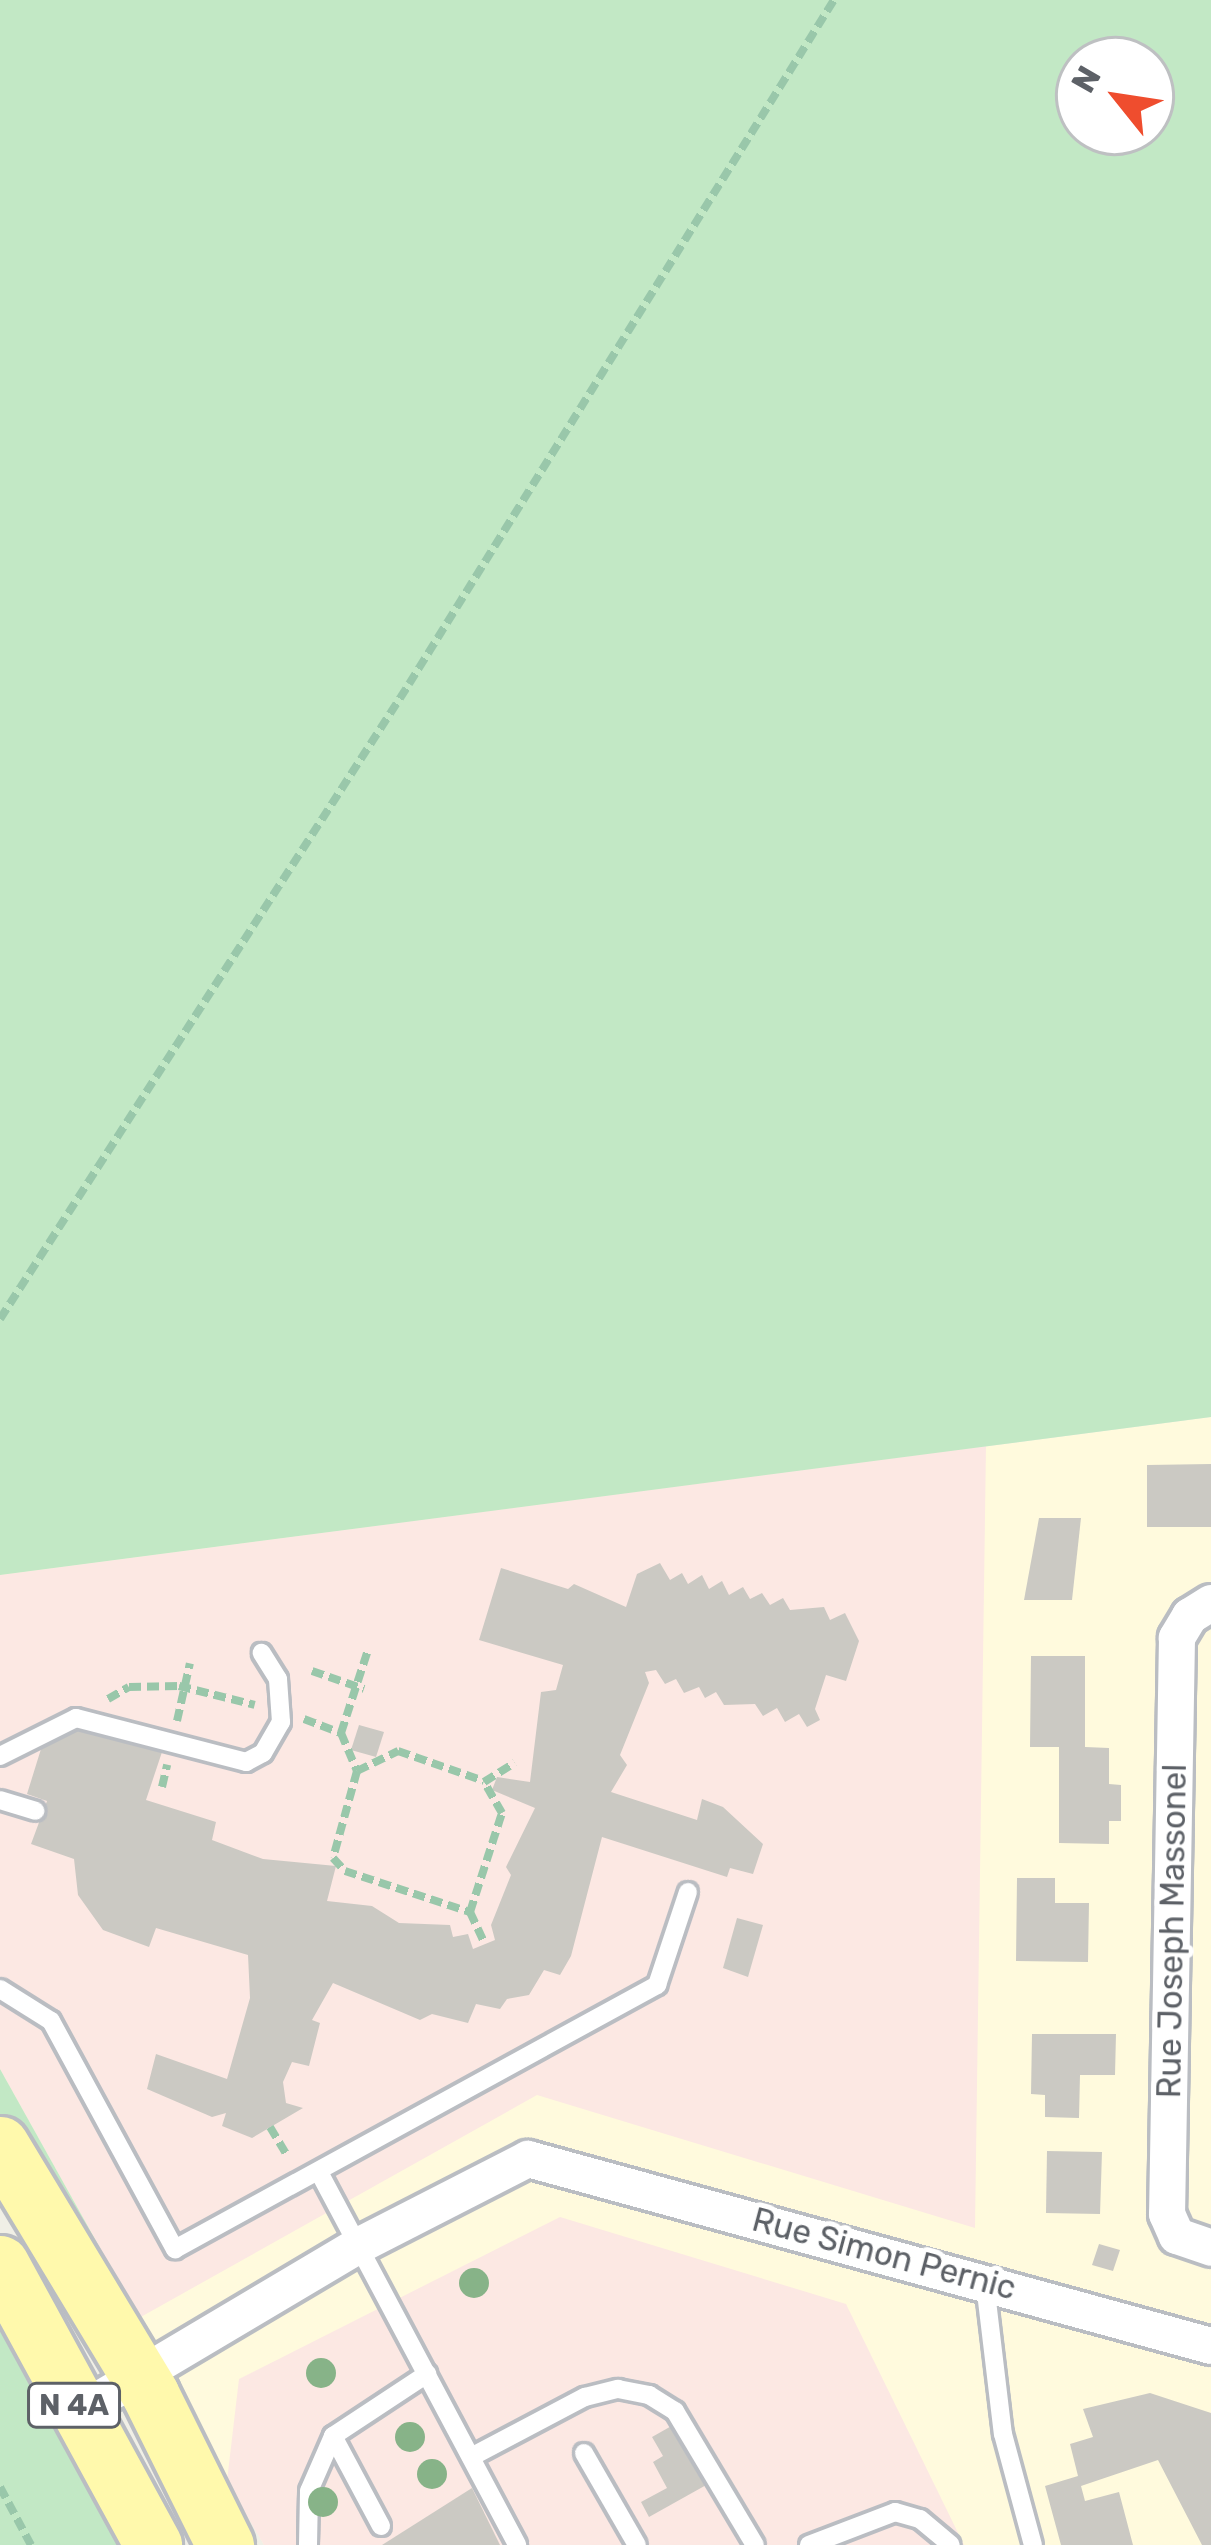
<!DOCTYPE html>
<style>
body{margin:0}
#map{position:relative;width:1211px;height:2545px;overflow:hidden;background:#f0efe6;font-family:Rubik,sans-serif}
div>[style]{position:absolute}
.commercial>*{inset:0;background:#fffadd}
.medical>*{inset:0;background:#fce8e3}
.green>*{inset:0;background:#c2e8c5}
.building>*{inset:0;background:#cbc9c3}
.path>*{height:8px;margin-top:-4px;transform-origin:0;background:repeating-linear-gradient(90deg,#99c7aa 0 12px,transparent 0 18px)}
.roads{filter:drop-shadow(3px 0 #babdc2) drop-shadow(-3px 0 #babdc2) drop-shadow(0 3px #babdc2) drop-shadow(0 -3px #babdc2)}
.lane>*{height:18px;margin:-9px;padding:0 9px;transform-origin:9px;border-radius:9px;background:#fff}
.street>*{height:36px;margin:-18px;padding:0 18px;transform-origin:18px;border-radius:18px;background:#fff}
.primary>*{height:57px;margin:-28.5px;padding:0 28.5px;transform-origin:28.5px;border-radius:28.5px;background:#fff9ac}
.trees>*{width:30px;height:30px;margin:-15px;border-radius:50%;background:#87b388}
span{translate:-50% -50%;white-space:nowrap;text-align:center;line-height:1.15;-webkit-text-stroke:10px #fff;paint-order:stroke}
.shield-label span{padding:3px 9px;background:#fff;border:3px solid;border-radius:9px;-webkit-text-stroke-width:0}
.shield-label{font-size:30px;color:#5d6167;font-weight:700}
.street-label{font-size:33px;color:#5d6167}
.north{position:absolute;left:1055px;top:36px;width:120px;height:120px;box-sizing:border-box;background:#fff;border:3px solid #bec0c2;border-radius:50%;rotate:300deg;font-size:33px;font-weight:700;line-height:48px;text-align:center;color:#5d6167}
.north::after{content:'';display:block;margin:auto;width:42px;height:54px;background:#ef4d2e;clip-path:polygon(50% 0,100% 100%,50% 72%,0 100%)}
</style>
<div id="map">
<div class="commercial">
<div style="clip-path:polygon(1211px 1417px,1211px 2545px,264px 2545px,0 2069px,0 1575px)"></div>
</div>
<div class="medical">
<div style="clip-path:polygon(986px 1446px,975px 2228px,537px 2095px,139px 2318px,0 2069px,0 1575px)"></div>
<div style="clip-path:polygon(560px 2217px,846px 2304px,964px 2545px,264px 2545px,227px 2481px,239px 2379px)"></div>
</div>
<div class="green">
<div style="clip-path:polygon(evenodd,0 0,1211px 0,1211px 1417px,0 1575px,0 0,1079px 60px,1151px 60px,1151px 132px,1079px 132px,1079px 60px)"></div>
<div style="clip-path:polygon(0 2069px,110px 2266px,90px 2273px,0 2122px)"></div>
<div style="clip-path:polygon(0 2310px,131px 2545px,0 2545px)"></div>
</div>
<div class="building">
<div style="clip-path:polygon(1211px 1464px,1211px 1527px,1147px 1527px,1147px 1465px)"></div>
<div style="clip-path:polygon(1039px 1518px,1081px 1518px,1072px 1600px,1024px 1600px)"></div>
<div style="clip-path:polygon(660px 1563px,670px 1580px,682px 1573px,688px 1584px,702px 1575px,709px 1589px,722px 1581px,729px 1595px,743px 1587px,750px 1599px,762px 1593px,770px 1605px,783px 1598px,790px 1610px,824px 1607px,830px 1620px,845px 1613px,859px 1641px,846px 1681px,826px 1675px,815px 1709px,820px 1720px,807px 1727px,799px 1714px,785px 1722px,777px 1708px,763px 1716px,755px 1704px,724px 1705px,716px 1692px,705px 1698px,699px 1687px,684px 1693px,676px 1679px,665px 1684px,656px 1670px,645px 1672px,649px 1683px,620px 1755px,627px 1765px,611px 1792px,697px 1820px,702px 1799px,723px 1807px,763px 1844px,753px 1874px,730px 1868px,727px 1877px,602px 1837px,571px 1956px,560px 1975px,544px 1970px,529px 1995px,507px 1999px,500px 2009px,476px 2004px,468px 2023px,432px 2014px,420px 2020px,333px 1983px,312px 2020px,320px 2023px,309px 2066px,292px 2062px,283px 2082px,286px 2103px,303px 2108px,252px 2138px,222px 2126px,226px 2113px,212px 2117px,147px 2089px,156px 2054px,227px 2079px,250px 1998px,248px 1955px,156px 1928px,149px 1947px,103px 1930px,78px 1895px,74px 1859px,31px 1844px,47px 1801px,27px 1794px,41px 1749px,80px 1725px,163px 1749px,146px 1800px,216px 1822px,212px 1840px,263px 1859px,336px 1866px,327px 1901px,372px 1906px,399px 1923px,450px 1925px,453px 1937px,468px 1934px,473px 1949px,495px 1940px,491px 1925px,511px 1875px,506px 1867px,535px 1808px,492px 1790px,497px 1777px,530px 1782px,541px 1692px,556px 1690px,563px 1665px,479px 1640px,501px 1568px,568px 1589px,574px 1584px,626px 1607px,637px 1574px)"></div>
<div style="clip-path:polygon(1031px 1656px,1085px 1656px,1085px 1747px,1109px 1748px,1109px 1784px,1121px 1785px,1121px 1821px,1109px 1821px,1109px 1844px,1059px 1843px,1059px 1747px,1030px 1747px)"></div>
<div style="clip-path:polygon(359px 1725px,384px 1732px,376px 1757px,351px 1750px)"></div>
<div style="clip-path:polygon(1017px 1878px,1055px 1878px,1055px 1903px,1089px 1903px,1088px 1962px,1016px 1961px)"></div>
<div style="clip-path:polygon(737px 1918px,763px 1925px,748px 1977px,723px 1968px)"></div>
<div style="clip-path:polygon(1032px 2034px,1116px 2034px,1115px 2075px,1080px 2075px,1079px 2118px,1045px 2117px,1045px 2095px,1031px 2094px)"></div>
<div style="clip-path:polygon(1047px 2151px,1102px 2152px,1100px 2214px,1046px 2213px)"></div>
<div style="clip-path:polygon(1099px 2244px,1120px 2250px,1113px 2271px,1092px 2265px)"></div>
<div style="clip-path:polygon(1150px 2393px,1211px 2413px,1211px 2545px,1202px 2545px,1158px 2460px,1081px 2486px,1085px 2501px,1119px 2492px,1133px 2545px,1061px 2545px,1045px 2486px,1078px 2476px,1070px 2444px,1093px 2437px,1083px 2409px)"></div>
<div style="clip-path:polygon(675px 2424px,708px 2484px,649px 2517px,641px 2502px,667px 2488px,653px 2462px,663px 2456px,652px 2437px)"></div>
<div style="clip-path:polygon(472px 2488px,500px 2545px,382px 2545px)"></div>
</div>
<div class="path">
<div style="left:0;top:1319px;width:755px;rotate:-57.21deg"></div>
<div style="left:409px;top:684px;width:805px;rotate:-58.15deg"></div>
<div style="left:312px;top:1671px;width:55px;rotate:19.1deg"></div>
<div style="left:108px;top:1699px;width:24px;rotate:-30deg"></div>
<div style="left:129px;top:1687px;width:50px;rotate:-1.1deg"></div>
<div style="left:179px;top:1686px;width:78px;rotate:14deg"></div>
<div style="left:304px;top:1719px;width:40px;rotate:21deg"></div>
<div style="left:341px;top:1733px;width:41px;rotate:67.2deg"></div>
<div style="left:357px;top:1771px;width:90px;rotate:105.4deg"></div>
<div style="left:333px;top:1858px;width:18px;rotate:47deg"></div>
<div style="left:345px;top:1871px;width:132px;rotate:18.2deg"></div>
<div style="left:470px;top:1912px;width:104px;rotate:-72.1deg"></div>
<div style="left:502px;top:1813px;width:36px;rotate:-120deg"></div>
<div style="left:484px;top:1782px;width:36px;rotate:-32deg"></div>
<div style="left:177px;top:1721px;width:59px;rotate:-77.4deg"></div>
<div style="left:341px;top:1733px;width:87px;rotate:-72deg"></div>
<div style="left:357px;top:1771px;width:46px;rotate:-26deg"></div>
<div style="left:398px;top:1751px;width:91px;rotate:19.2deg"></div>
<div style="left:162px;top:1787px;width:23px;rotate:-77deg"></div>
<div style="left:470px;top:1912px;width:35px;rotate:65deg"></div>
<div style="left:270px;top:2127px;width:35px;rotate:59deg"></div>
<div style="left:0;top:2487px;width:66px;rotate:61.9deg"></div>
</div>
<div class="roads">
<div class="lane">
<div style="left:0;top:1756px;width:85px;rotate:-26.6deg"></div>
<div style="left:76px;top:1718px;width:176px;rotate:14.5deg"></div>
<div style="left:246px;top:1762px;width:19px;rotate:-28deg"></div>
<div style="left:263px;top:1753px;width:36px;rotate:-60deg"></div>
<div style="left:281px;top:1722px;width:43px;rotate:-94deg"></div>
<div style="left:278px;top:1679px;width:31px;rotate:-122deg"></div>
<div style="left:0;top:1800px;width:37px;rotate:17deg"></div>
<div style="left:0;top:1989px;width:60px;rotate:32.1deg"></div>
<div style="left:51px;top:2021px;width:260px;rotate:61.5deg"></div>
<div style="left:175px;top:2249px;width:550px;rotate:-28.71deg"></div>
<div style="left:657px;top:1985px;width:98px;rotate:-71.6deg"></div>
<div style="left:320px;top:2174px;width:420px;rotate:62deg"></div>
<div style="left:985px;top:2284px;width:151px;rotate:83.2deg"></div>
<div style="left:1003px;top:2434px;width:115px;rotate:74.9deg"></div>
<div style="left:333px;top:2436px;width:102px;rotate:61.9deg"></div>
<div style="left:584px;top:2453px;width:106px;rotate:60.1deg"></div>
<div style="left:471px;top:2457px;width:129px;rotate:-27.8deg"></div>
<div style="left:585px;top:2397px;width:34px;rotate:-14deg"></div>
<div style="left:618px;top:2389px;width:32px;rotate:11deg"></div>
<div style="left:649px;top:2395px;width:31px;rotate:32deg"></div>
<div style="left:675px;top:2411px;width:156px;rotate:59.2deg"></div>
<div style="left:308px;top:2545px;width:54px;rotate:-88.9deg"></div>
<div style="left:309px;top:2491px;width:60px;rotate:-66.4deg"></div>
<div style="left:333px;top:2436px;width:113px;rotate:-33.4deg"></div>
<div style="left:809px;top:2545px;width:92px;rotate:-21deg"></div>
<div style="left:895px;top:2512px;width:26px;rotate:16deg"></div>
<div style="left:920px;top:2519px;width:40px;rotate:40deg"></div>
</div>
<div class="street">
<div style="left:1211px;top:1603px;width:25px;rotate:148deg"></div>
<div style="left:1190px;top:1616px;width:26px;rotate:121deg"></div>
<div style="left:1177px;top:1638px;width:576px;rotate:90.99deg"></div>
<div style="left:1167px;top:2214px;width:24px;rotate:66deg"></div>
<div style="left:1177px;top:2236px;width:36px;rotate:19deg"></div>
<div style="left:78px;top:2412px;width:326px;rotate:-30.7deg"></div>
<div style="left:358px;top:2246px;width:191px;rotate:-27.1deg"></div>
<div style="left:528px;top:2159px;width:708px;rotate:15.31deg"></div>
</div>
<div class="primary">
<div style="left:0;top:2145px;width:291px;rotate:58.9deg"></div>
<div style="left:150px;top:2394px;width:169px;rotate:63.6deg"></div>
<div style="left:0;top:2264px;width:320px;rotate:61.4deg"></div>
</div>
</div>
<div class="trees">
<div style="left:474px;top:2283px"></div>
<div style="left:321px;top:2373px"></div>
<div style="left:410px;top:2437px"></div>
<div style="left:432px;top:2474px"></div>
<div style="left:323px;top:2502px"></div>
</div>
<div class="shield-label">
<span style="left:74px;top:2405px">N 4A</span>
</div>
<div class="street-label">
<span style="left:1172px;top:1931px;rotate:-89deg">Rue Joseph Massonel</span>
<span style="left:884px;top:2254px;rotate:15deg">Rue Simon Pernic</span>
</div>
<div class="north">N</div>
</div>
